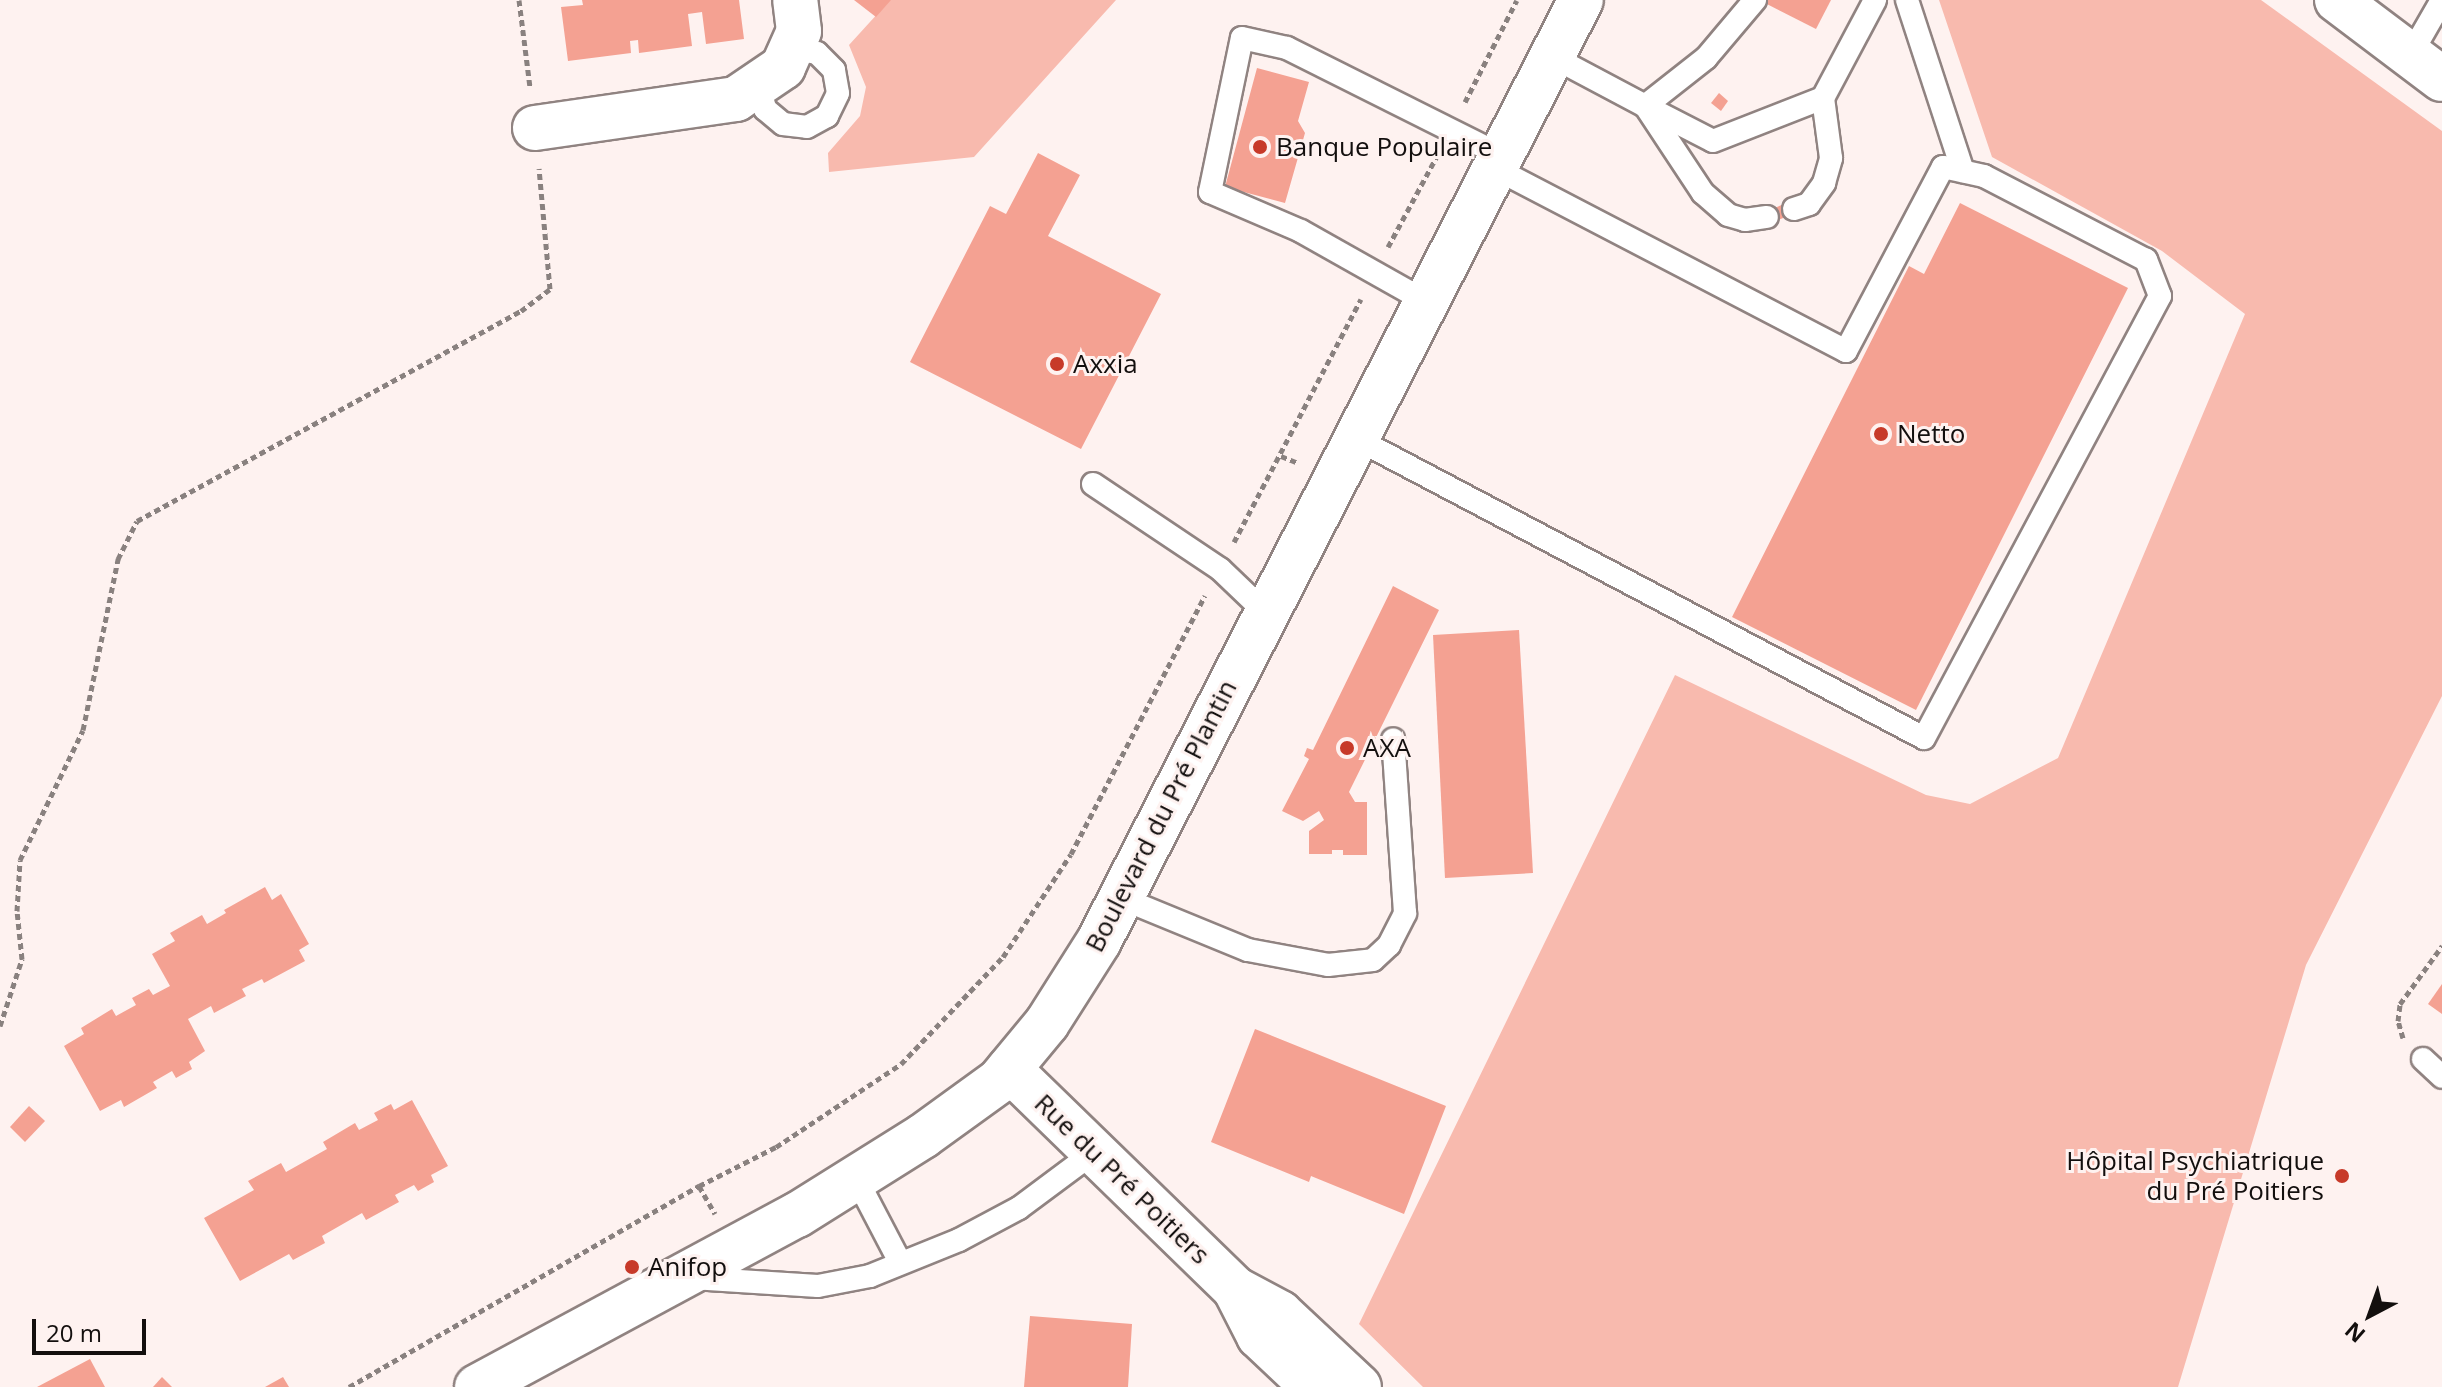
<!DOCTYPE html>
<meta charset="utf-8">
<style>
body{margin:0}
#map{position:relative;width:2442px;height:1387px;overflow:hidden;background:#fef2f0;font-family:"Open Sans",sans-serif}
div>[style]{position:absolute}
.green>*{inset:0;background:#f8baae}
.building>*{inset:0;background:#f4a192}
.path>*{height:5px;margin-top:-2.5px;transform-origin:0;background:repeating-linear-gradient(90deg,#89817f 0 6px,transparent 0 10px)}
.roads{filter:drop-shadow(2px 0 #908381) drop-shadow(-2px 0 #908381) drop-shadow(0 2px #908381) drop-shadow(0 -2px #908381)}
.lane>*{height:22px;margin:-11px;padding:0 11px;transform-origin:11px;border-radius:11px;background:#fff}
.street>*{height:44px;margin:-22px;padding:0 22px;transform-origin:22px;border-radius:22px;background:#fff}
.secondary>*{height:44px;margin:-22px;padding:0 22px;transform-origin:22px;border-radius:22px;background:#fff}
.dots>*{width:22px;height:22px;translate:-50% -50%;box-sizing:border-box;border:4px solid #fef2f0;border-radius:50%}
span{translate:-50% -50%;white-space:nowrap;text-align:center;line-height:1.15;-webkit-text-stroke:6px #fef2f0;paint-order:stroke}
.poi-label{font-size:26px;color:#130f0e}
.left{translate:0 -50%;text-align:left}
.right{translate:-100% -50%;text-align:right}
.street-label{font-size:26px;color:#130f0e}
.north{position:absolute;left:2330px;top:1275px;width:80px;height:80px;-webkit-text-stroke:6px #fef2f0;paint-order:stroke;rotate:221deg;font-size:22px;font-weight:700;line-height:32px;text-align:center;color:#130f0e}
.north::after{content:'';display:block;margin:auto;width:28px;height:36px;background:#130f0e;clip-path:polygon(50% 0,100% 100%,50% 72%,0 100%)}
.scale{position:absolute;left:32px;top:1319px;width:114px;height:36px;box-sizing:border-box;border:4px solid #130f0e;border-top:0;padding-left:10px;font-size:24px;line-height:28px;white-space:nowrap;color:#130f0e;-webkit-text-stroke:6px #fef2f0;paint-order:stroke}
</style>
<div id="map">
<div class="green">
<div style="clip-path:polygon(890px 0,1116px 0,974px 157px,829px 172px,828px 153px,860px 116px,866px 87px,849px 45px)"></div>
<div style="clip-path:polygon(1939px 0,2261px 0,2442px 131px,2442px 696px,2306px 965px,2178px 1387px,1423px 1387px,1359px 1324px,1675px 675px,1926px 795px,1970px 804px,2058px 758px,2245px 314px,2162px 251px,1992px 157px)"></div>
</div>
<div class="building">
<div style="clip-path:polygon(582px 0,739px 0,744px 39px,706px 44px,702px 12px,688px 14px,692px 46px,639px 53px,638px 40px,630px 41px,631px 53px,568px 61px,561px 7px,583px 5px)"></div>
<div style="clip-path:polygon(854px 0,891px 0,876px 17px)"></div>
<div style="clip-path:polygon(1759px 0,1831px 0,1816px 29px)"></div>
<div style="clip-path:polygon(1257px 68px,1309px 82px,1298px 121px,1305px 133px,1285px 203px,1225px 187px)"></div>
<div style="clip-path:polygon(1719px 93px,1728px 101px,1721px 111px,1711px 103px)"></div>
<div style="clip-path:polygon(1038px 153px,1080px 175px,1048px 236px,1161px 294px,1081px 449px,910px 362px,990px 206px,1006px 214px)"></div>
<div style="clip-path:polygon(1791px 201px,1796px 213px,1770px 223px,1765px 212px)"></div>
<div style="clip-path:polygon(1960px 203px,2128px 288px,1916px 710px,1732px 617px,1909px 266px,1924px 274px)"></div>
<div style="clip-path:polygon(1393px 586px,1439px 610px,1349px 792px,1355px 802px,1367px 802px,1367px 855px,1343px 855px,1343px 850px,1332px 850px,1332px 854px,1309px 854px,1309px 831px,1324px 820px,1319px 811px,1303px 821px,1282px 811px,1309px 759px,1304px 756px,1307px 748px,1313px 750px)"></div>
<div style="clip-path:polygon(1519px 630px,1533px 873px,1445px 878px,1433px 635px)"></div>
<div style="clip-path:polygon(265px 887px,272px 900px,281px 894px,309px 944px,299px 950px,305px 961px,264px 983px,262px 979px,242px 989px,246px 996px,214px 1013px,211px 1006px,188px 1019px,205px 1051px,189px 1062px,192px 1069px,176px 1078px,172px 1071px,153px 1082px,157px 1088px,124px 1107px,121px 1100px,100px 1111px,64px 1046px,84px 1034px,81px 1028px,112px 1009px,116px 1016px,136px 1005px,132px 998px,149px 989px,153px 995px,170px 986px,152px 954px,175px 941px,170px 933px,202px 915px,207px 924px,226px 913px,224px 910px)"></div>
<div style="clip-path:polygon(2442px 984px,2442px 1014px,2428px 1004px)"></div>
<div style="clip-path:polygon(1255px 1029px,1446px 1106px,1404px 1214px,1311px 1176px,1309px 1182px,1211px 1142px)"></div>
<div style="clip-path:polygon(412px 1100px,448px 1166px,431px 1175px,434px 1182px,418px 1191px,414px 1185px,395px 1195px,399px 1202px,366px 1220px,362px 1213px,322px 1236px,325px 1243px,293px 1260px,289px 1254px,240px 1281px,204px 1218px,254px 1190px,248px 1181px,281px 1163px,286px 1172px,327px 1149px,323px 1142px,355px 1123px,359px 1130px,378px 1120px,374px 1113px,391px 1104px,394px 1110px)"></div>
<div style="clip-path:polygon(29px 1106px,45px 1121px,25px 1142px,10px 1127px)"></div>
<div style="clip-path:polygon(1030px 1316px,1132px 1324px,1128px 1387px,1024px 1387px)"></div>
<div style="clip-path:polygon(90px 1359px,105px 1387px,37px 1387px)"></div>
<div style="clip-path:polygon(162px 1377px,172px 1387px,153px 1387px)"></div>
<div style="clip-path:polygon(283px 1377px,289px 1387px,265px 1387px)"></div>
</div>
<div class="path">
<div style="left:519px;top:0;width:88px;rotate:82.8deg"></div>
<div style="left:1465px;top:102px;width:114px;rotate:-63deg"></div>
<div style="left:1388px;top:247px;width:106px;rotate:-61.7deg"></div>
<div style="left:1281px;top:456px;width:18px;rotate:22deg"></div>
<div style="left:1234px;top:542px;width:274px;rotate:-62.4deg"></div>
<div style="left:0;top:1026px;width:71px;rotate:-71.8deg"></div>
<div style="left:22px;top:959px;width:48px;rotate:-95.9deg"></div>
<div style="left:17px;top:911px;width:51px;rotate:-86.6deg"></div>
<div style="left:20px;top:860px;width:144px;rotate:-64.1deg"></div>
<div style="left:83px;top:730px;width:175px;rotate:-78.4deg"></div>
<div style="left:118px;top:559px;width:42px;rotate:-63.4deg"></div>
<div style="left:137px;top:521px;width:438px;rotate:-28.7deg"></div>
<div style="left:521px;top:311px;width:36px;rotate:-37deg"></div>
<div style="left:550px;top:289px;width:121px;rotate:-95.2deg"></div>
<div style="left:2403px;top:1038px;width:18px;rotate:-106deg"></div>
<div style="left:2398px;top:1021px;width:17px;rotate:-83deg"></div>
<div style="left:2400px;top:1004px;width:72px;rotate:-54.1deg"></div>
<div style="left:699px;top:1186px;width:32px;rotate:60deg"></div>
<div style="left:349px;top:1387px;width:404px;rotate:-29.9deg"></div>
<div style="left:699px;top:1186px;width:86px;rotate:-26.9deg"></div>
<div style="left:776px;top:1147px;width:150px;rotate:-33.6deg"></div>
<div style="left:901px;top:1064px;width:148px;rotate:-46.4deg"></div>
<div style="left:1003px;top:957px;width:123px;rotate:-56.6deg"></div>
<div style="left:1071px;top:854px;width:291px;rotate:-62.6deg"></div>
</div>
<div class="roads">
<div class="lane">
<div style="left:1907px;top:0;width:180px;rotate:71.9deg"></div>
<div style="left:2411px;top:54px;width:62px;rotate:-60.1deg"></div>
<div style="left:1553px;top:57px;width:104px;rotate:28deg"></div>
<div style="left:1645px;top:106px;width:78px;rotate:-38.2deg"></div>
<div style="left:1706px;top:58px;width:76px;rotate:-49.8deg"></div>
<div style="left:759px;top:86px;width:24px;rotate:75deg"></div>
<div style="left:765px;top:109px;width:23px;rotate:40deg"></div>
<div style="left:783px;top:124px;width:24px;rotate:7deg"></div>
<div style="left:807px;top:127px;width:23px;rotate:-29deg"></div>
<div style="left:827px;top:116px;width:25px;rotate:-64deg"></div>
<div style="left:838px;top:93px;width:23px;rotate:-100deg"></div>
<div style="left:834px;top:70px;width:24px;rotate:-135deg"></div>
<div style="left:817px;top:53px;width:24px;rotate:-171deg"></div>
<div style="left:1645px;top:106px;width:76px;rotate:27.2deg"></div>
<div style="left:1713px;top:141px;width:118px;rotate:-21.4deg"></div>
<div style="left:1823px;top:98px;width:111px;rotate:-62deg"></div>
<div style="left:1646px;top:107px;width:103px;rotate:56.5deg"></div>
<div style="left:1703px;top:193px;width:33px;rotate:41deg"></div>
<div style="left:1728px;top:215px;width:18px;rotate:16deg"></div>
<div style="left:1745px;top:220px;width:22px;rotate:-8deg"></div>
<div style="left:1794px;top:209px;width:16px;rotate:-18deg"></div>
<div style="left:1809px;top:204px;width:26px;rotate:-54deg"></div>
<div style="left:1824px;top:183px;width:26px;rotate:-74deg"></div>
<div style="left:1831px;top:158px;width:61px;rotate:-97.6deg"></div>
<div style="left:1425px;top:301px;width:142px;rotate:-150.6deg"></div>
<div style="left:1301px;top:231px;width:99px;rotate:-156.8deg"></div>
<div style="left:1210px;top:192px;width:157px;rotate:-78.3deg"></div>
<div style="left:1242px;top:38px;width:46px;rotate:12.5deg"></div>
<div style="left:1287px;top:48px;width:237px;rotate:26.6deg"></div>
<div style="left:1355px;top:438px;width:643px;rotate:27.8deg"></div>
<div style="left:1924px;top:738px;width:501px;rotate:-61.9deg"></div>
<div style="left:2160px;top:296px;width:39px;rotate:-111deg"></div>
<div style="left:2146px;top:260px;width:182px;rotate:-152.6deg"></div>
<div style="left:1984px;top:176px;width:42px;rotate:-167.6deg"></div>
<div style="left:1943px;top:167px;width:208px;rotate:117.8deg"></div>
<div style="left:1846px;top:351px;width:399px;rotate:-152.5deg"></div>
<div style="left:1093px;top:484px;width:153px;rotate:33.8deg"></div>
<div style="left:1220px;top:569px;width:64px;rotate:43.7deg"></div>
<div style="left:1121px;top:898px;width:137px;rotate:22.3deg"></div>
<div style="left:1248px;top:950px;width:81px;rotate:10.6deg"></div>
<div style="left:1328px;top:965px;width:45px;rotate:-6.3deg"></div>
<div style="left:1373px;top:960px;width:22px;rotate:-43deg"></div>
<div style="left:1389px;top:945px;width:36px;rotate:-63deg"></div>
<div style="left:1405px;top:913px;width:174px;rotate:-93.9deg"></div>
<div style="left:2423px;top:1059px;width:26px;rotate:43deg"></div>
<div style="left:856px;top:1178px;width:95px;rotate:62.4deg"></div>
<div style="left:692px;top:1278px;width:126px;rotate:3.6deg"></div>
<div style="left:818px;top:1286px;width:53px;rotate:-10.9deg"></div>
<div style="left:870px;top:1276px;width:96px;rotate:-22deg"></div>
<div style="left:959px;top:1240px;width:68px;rotate:-28.1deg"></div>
<div style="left:1019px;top:1208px;width:94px;rotate:-36.7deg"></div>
</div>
<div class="street">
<div style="left:2337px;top:0;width:131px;rotate:37deg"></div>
<div style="left:535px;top:128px;width:203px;rotate:-8.2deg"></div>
<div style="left:736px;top:99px;width:57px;rotate:-34.2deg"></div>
<div style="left:783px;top:67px;width:39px;rotate:-66deg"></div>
<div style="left:799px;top:31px;width:31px;rotate:-97deg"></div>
<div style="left:1009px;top:1069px;width:315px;rotate:44.2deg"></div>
<div style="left:1235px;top:1289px;width:51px;rotate:28.1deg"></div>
<div style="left:1280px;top:1313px;width:108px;rotate:43.1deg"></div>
<div style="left:1235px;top:1289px;width:53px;rotate:62.9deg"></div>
<div style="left:1259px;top:1336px;width:74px;rotate:43.4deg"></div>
</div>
<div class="secondary">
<div style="left:477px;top:1387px;width:363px;rotate:-28.3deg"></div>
<div style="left:797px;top:1215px;width:149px;rotate:-32.1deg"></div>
<div style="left:923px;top:1136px;width:94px;rotate:-35.9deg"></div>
<div style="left:999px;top:1081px;width:75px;rotate:-50.4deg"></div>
<div style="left:1047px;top:1023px;width:97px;rotate:-57.6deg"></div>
<div style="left:1099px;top:941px;width:1057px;rotate:-62.88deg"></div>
</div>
</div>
<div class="dots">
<div style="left:1260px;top:147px;background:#c73a29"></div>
<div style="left:1057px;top:364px;background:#c73a29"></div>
<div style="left:1881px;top:434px;background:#c73a29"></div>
<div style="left:1347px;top:748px;background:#c73a29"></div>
<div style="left:2342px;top:1176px;background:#c73a29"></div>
<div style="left:632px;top:1267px;background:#c73a29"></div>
</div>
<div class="poi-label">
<span class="left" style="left:1276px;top:147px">Banque Populaire</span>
<span class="left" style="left:1073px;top:364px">Axxia</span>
<span class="left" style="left:1897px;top:434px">Netto</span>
<span class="left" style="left:1363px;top:748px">AXA</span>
<span class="right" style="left:2324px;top:1176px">Hôpital Psychiatrique<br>du Pré Poitiers</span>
<span class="left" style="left:648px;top:1267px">Anifop</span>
</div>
<div class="street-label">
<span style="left:1161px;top:816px;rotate:-63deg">Boulevard du Pré Plantin</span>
<span style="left:1122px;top:1179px;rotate:44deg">Rue du Pré Poitiers</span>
</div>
<div class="north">N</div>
<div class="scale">20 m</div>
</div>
